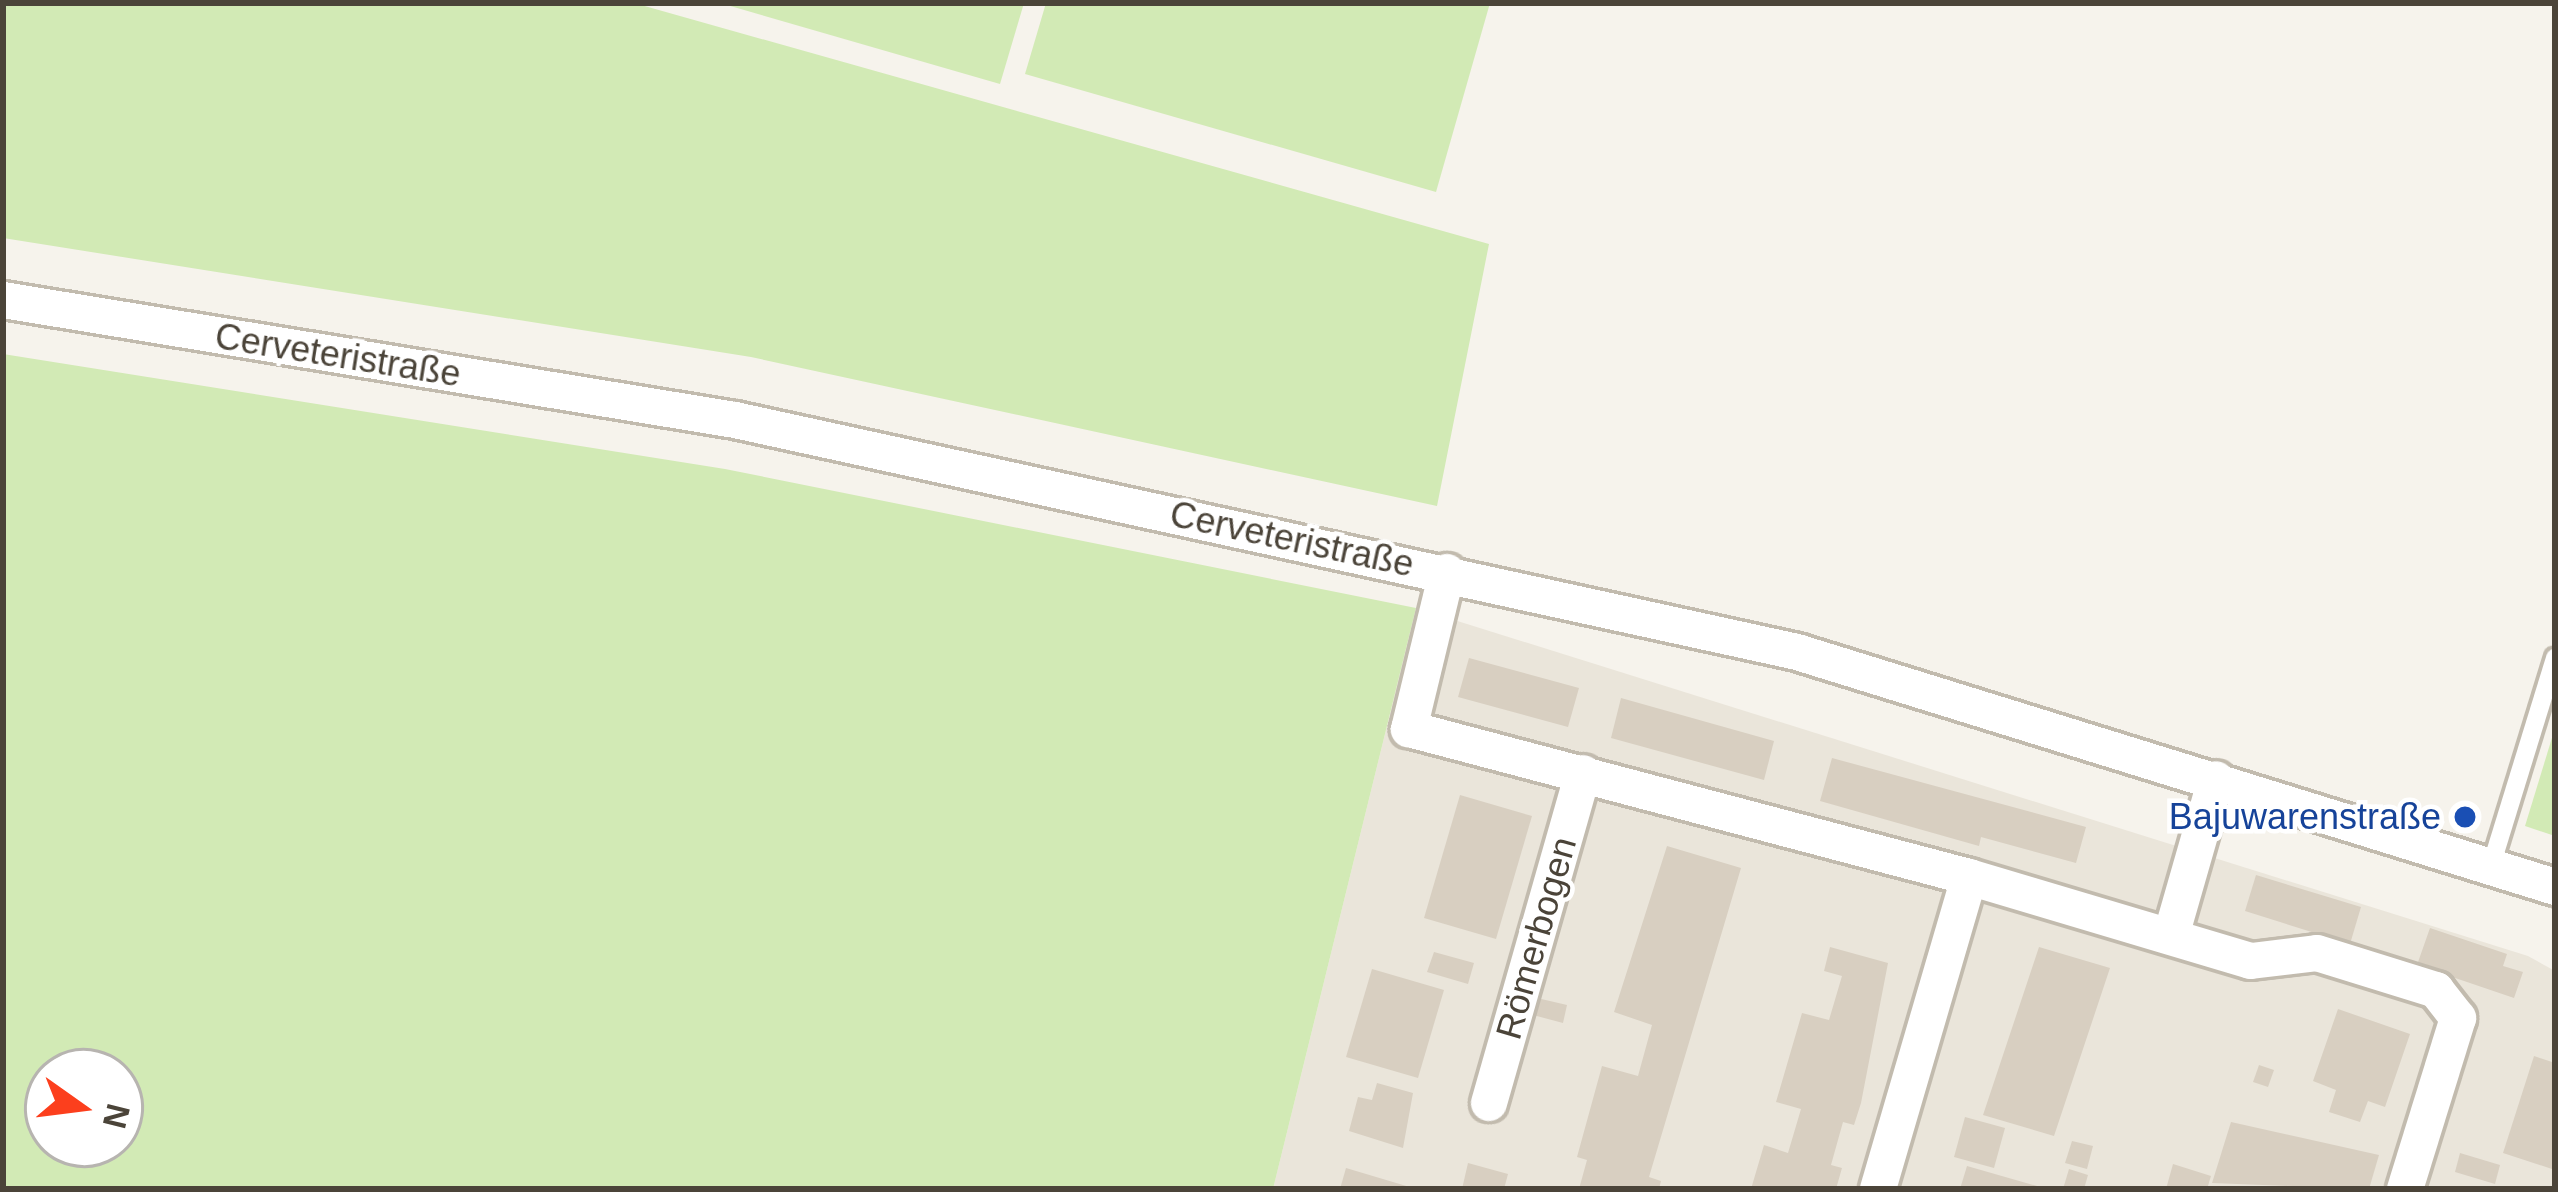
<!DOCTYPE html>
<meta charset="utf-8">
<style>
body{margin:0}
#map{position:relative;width:2558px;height:1192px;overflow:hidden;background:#f6f3ec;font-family:Helvetica,sans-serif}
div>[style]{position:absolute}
.residential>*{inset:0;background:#eae5da}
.green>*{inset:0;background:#d2eab5}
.building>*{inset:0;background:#d8cfc1}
.roads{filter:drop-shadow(3px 0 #c2bbae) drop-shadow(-3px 0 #c2bbae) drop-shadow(0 3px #c2bbae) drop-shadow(0 -3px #c2bbae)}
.service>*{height:18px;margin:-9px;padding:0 9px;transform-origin:9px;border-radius:9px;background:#fff}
.minor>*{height:36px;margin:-18px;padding:0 18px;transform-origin:18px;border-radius:18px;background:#fff}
.dots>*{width:33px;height:33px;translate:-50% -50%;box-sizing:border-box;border:6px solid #fff;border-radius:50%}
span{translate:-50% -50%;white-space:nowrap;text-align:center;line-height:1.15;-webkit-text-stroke:9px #fff;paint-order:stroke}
.street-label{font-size:36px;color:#4b4439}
.transit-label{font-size:36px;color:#164399}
.right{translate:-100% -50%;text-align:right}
.frame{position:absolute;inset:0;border:6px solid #4b4439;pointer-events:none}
.north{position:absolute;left:24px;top:1048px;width:120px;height:120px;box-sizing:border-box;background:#fff;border:3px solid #b7b4b0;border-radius:50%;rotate:104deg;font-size:33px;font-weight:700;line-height:48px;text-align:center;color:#4b4439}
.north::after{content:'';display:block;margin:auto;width:42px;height:54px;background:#fc3f1d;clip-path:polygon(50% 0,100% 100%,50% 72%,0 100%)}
</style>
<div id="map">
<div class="residential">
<div style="clip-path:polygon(1416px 608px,2528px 956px,2555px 971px,2555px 1189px,1273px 1189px)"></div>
</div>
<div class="green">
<div style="clip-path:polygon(3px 3px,634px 3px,1489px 244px,1437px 506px,751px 357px,3px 238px)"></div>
<div style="clip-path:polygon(720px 3px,1024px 3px,1000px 84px)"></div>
<div style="clip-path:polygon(1046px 3px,1490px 3px,1436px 192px,1025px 74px)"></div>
<div style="clip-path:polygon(evenodd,3px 354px,725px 469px,1416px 608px,1273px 1189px,3px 1189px,3px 354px,48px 1072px,120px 1072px,120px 1144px,48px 1144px,48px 1072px)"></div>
<div style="clip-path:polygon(2555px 728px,2555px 836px,2525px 826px)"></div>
</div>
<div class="building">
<div style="clip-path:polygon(1469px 658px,1579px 688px,1568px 727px,1458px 697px)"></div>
<div style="clip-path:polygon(1621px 698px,1774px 741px,1764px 780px,1611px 738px)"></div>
<div style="clip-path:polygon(1832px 758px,2086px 827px,2076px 863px,1981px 837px,1979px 846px,1820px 801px)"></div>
<div style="clip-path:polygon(1460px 795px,1532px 816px,1496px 939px,1424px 918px)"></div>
<div style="clip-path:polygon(1667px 846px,1741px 868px,1649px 1177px,1661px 1181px,1659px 1189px,1579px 1189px,1587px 1160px,1577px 1157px,1602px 1066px,1638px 1076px,1652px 1025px,1614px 1012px)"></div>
<div style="clip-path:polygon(2256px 875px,2361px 907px,2350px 944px,2245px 911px)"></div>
<div style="clip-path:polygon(2430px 928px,2507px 954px,2503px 966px,2523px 972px,2514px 998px,2417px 965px)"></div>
<div style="clip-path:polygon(1830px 947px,1888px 963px,1861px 1103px,1854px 1125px,1843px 1122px,1831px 1165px,1842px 1168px,1836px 1189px,1751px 1189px,1764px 1145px,1788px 1153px,1801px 1109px,1776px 1102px,1802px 1013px,1829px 1020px,1842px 976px,1824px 971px)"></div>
<div style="clip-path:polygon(2039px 947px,2110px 968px,2054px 1136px,1983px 1115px)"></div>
<div style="clip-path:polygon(1434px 952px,1474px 963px,1468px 984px,1427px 972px)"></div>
<div style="clip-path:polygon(1372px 969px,1444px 990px,1418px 1078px,1346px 1057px)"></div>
<div style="clip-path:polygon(1537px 998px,1567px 1005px,1563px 1023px,1533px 1015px)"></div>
<div style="clip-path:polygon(2338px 1009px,2410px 1034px,2385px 1107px,2368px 1101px,2360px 1122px,2329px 1112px,2336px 1090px,2313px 1081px)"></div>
<div style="clip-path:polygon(2534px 1056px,2555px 1063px,2555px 1170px,2503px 1153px)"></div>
<div style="clip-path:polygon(2259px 1065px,2274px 1070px,2268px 1087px,2253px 1082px)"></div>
<div style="clip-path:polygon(1377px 1083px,1413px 1093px,1403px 1148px,1349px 1131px,1358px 1097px,1372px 1100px)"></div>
<div style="clip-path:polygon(1965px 1117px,2005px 1128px,1994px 1168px,1954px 1157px)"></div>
<div style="clip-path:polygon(2231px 1122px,2379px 1155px,2369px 1189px,2212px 1183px)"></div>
<div style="clip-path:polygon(2072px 1141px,2093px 1146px,2087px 1169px,2065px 1163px)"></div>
<div style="clip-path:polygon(2460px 1153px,2500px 1165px,2495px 1184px,2455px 1172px)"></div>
<div style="clip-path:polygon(1468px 1163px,1508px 1174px,1504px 1189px,1462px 1189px)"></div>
<div style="clip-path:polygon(2173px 1164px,2211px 1176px,2207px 1189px,2166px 1189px)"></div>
<div style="clip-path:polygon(1967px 1166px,2044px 1188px,2044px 1189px,1960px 1189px)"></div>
<div style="clip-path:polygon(1346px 1168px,1413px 1188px,1413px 1189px,1340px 1189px)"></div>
<div style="clip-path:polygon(2069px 1169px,2088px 1175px,2084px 1189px,2063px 1189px)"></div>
</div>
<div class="roads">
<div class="service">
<div style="left:2491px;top:866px;width:218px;rotate:-72.9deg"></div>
</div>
<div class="minor">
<div style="left:3px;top:300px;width:742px;rotate:9.31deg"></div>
<div style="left:735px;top:420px;width:1087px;rotate:12.32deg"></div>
<div style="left:1797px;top:652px;width:794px;rotate:17.22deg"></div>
<div style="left:1447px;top:572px;width:162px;rotate:103.6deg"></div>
<div style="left:1409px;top:729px;width:579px;rotate:14.8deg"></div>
<div style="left:1969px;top:877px;width:294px;rotate:16.6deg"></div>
<div style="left:2251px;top:961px;width:66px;rotate:-6.9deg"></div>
<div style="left:2317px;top:953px;width:125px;rotate:17.3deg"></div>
<div style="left:2436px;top:990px;width:36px;rotate:52deg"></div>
<div style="left:2458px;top:1018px;width:179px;rotate:107.2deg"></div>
<div style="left:2171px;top:936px;width:163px;rotate:-74deg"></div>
<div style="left:1489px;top:1103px;width:343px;rotate:-74.1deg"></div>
<div style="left:1878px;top:1189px;width:325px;rotate:-73.7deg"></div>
</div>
</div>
<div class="dots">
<div style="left:2465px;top:817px;background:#1a4fb4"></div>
</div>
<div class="street-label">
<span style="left:338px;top:355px;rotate:9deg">Cerveteristraße</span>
<span style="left:1292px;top:539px;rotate:12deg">Cerveteristraße</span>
<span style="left:1536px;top:938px;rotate:-74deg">Römerbogen</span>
</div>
<div class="transit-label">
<span class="right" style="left:2441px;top:817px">Bajuwarenstraße</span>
</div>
<div class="frame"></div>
<div class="north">N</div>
</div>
